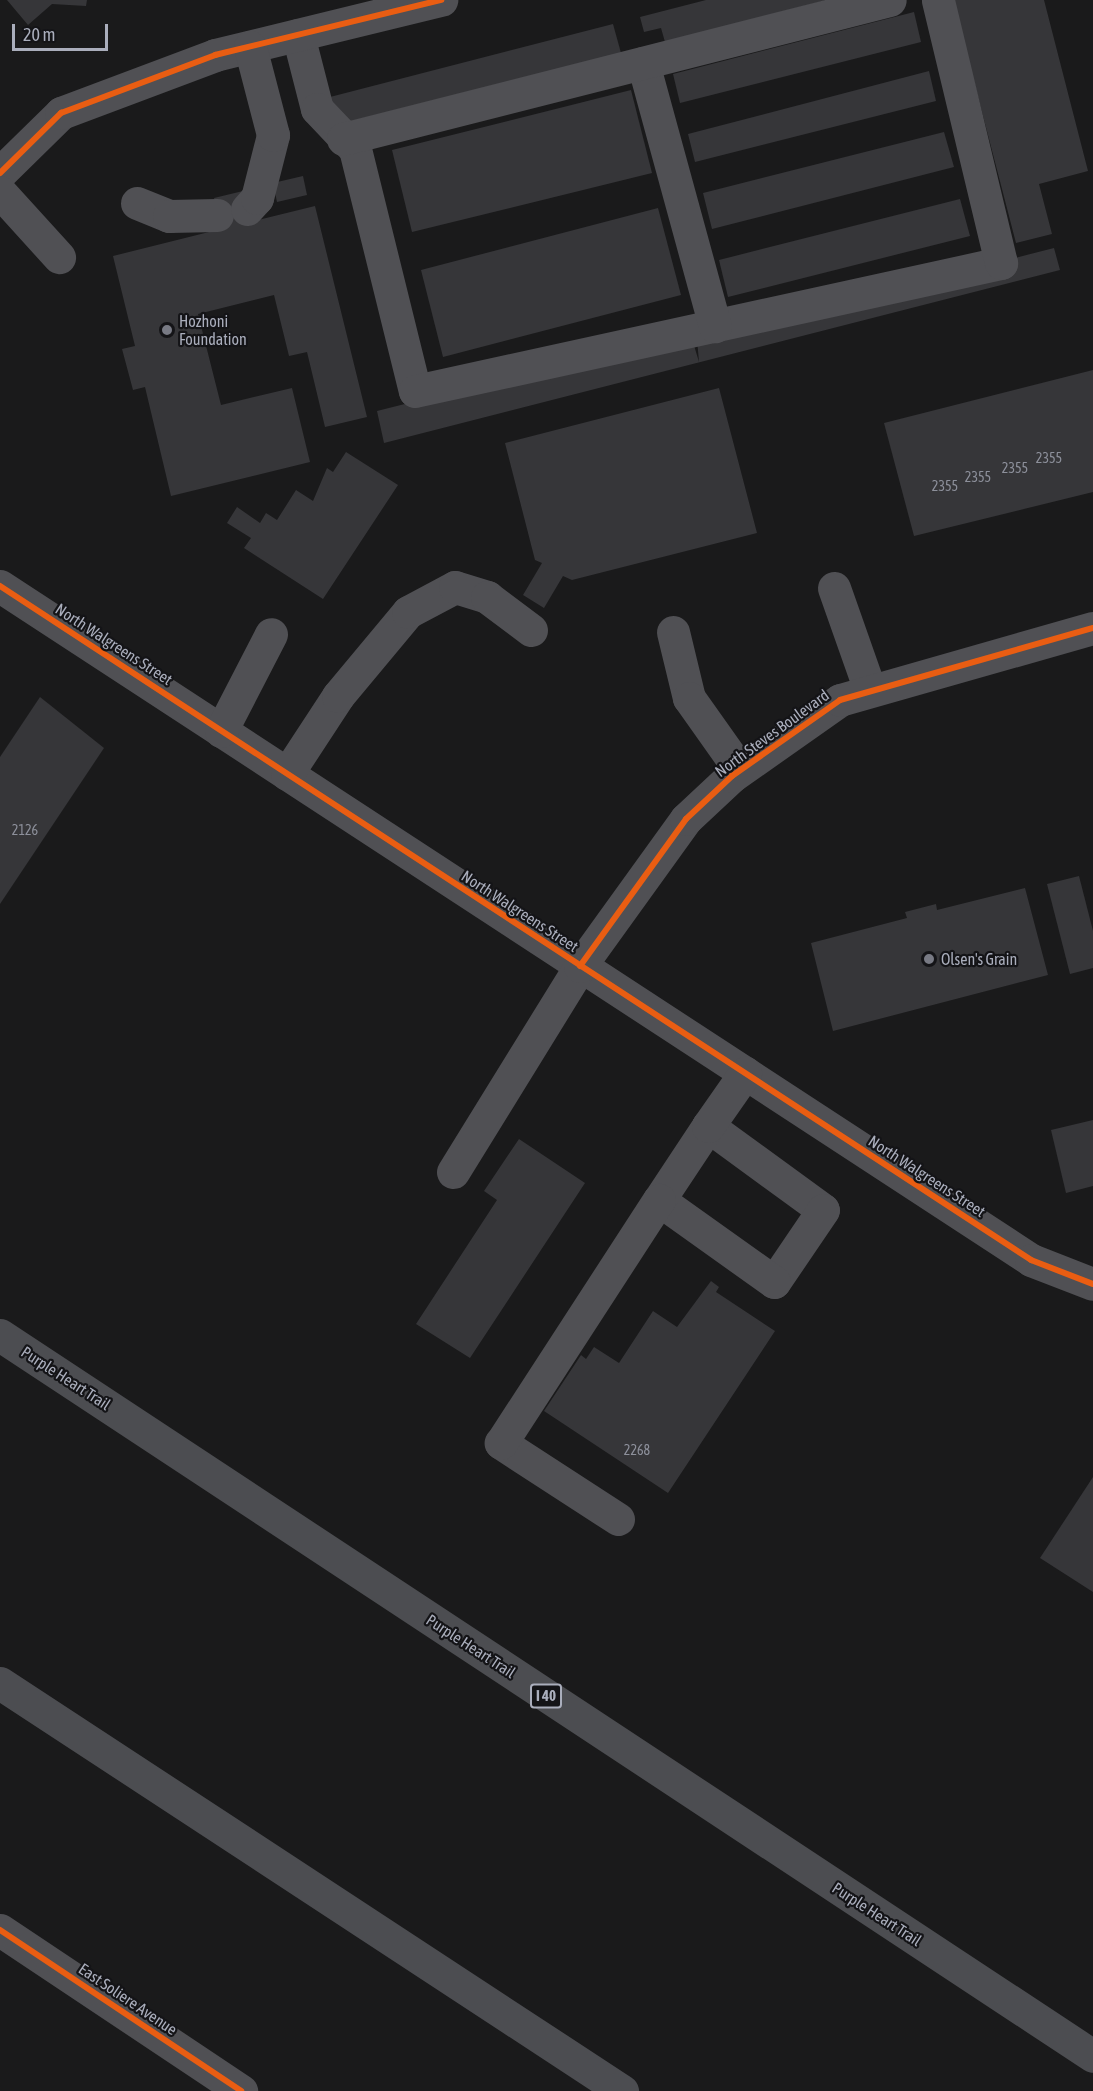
<!DOCTYPE html>
<style>
body{margin:0}
#map{position:relative;width:1093px;height:2091px;overflow:hidden;background:#1a1a1b;font-family:"Asap Condensed",sans-serif}
div>[style]{position:absolute}
.building>*{inset:0;background:#363639}
.minor>*{height:33px;margin:-16.5px;padding:0 16.5px;transform-origin:16.5px;border-radius:16.5px;background:#505054}
.highway>*{height:33px;margin:-16.5px;padding:0 16.5px;transform-origin:16.5px;border-radius:16.5px;background:#4c4d51}
.cycleway>*{height:6px;margin:-3px;padding:0 3px;transform-origin:3px;border-radius:3px;background:#e95d12}
.dots>*{width:16px;height:16px;translate:-50% -50%;box-sizing:border-box;border:3px solid #141417;border-radius:50%}
span{translate:-50% -50%;white-space:nowrap;text-align:center;line-height:1.15;-webkit-text-stroke:4.5px #141417;paint-order:stroke}
.number-label{font-size:14px;color:#8d909b}
.number-label span{-webkit-text-stroke-width:0}
.shield-label span{padding:2px 4px;background:#141417;border:2px solid;border-radius:4px;-webkit-text-stroke-width:0}
.shield-label{font-size:15px;color:#aaaebc;font-weight:700}
.poi-label{font-size:16px;color:#aaaebc}
.left{translate:0 -50%;text-align:left}
.street-label{font-size:16px;color:#aaaebc}
.scale{position:absolute;left:12px;top:24px;width:96px;height:27px;box-sizing:border-box;border:3px solid #aaaebc;border-top:0;padding-left:8px;font-size:18px;line-height:21px;white-space:nowrap;color:#aaaebc;-webkit-text-stroke:4px #141417;paint-order:stroke}
</style>
<div id="map">
<div class="building">
<div style="clip-path:polygon(7px 0,87px 0,86px 6px,52px 4px,28px 25px)"></div>
<div style="clip-path:polygon(706px 0,827px 0,665px 42px,661px 28px,644px 32px,640px 17px)"></div>
<div style="clip-path:polygon(953px 0,1044px 0,1088px 171px,1039px 184px,1052px 234px,1016px 243px)"></div>
<div style="clip-path:polygon(914px 12px,921px 42px,680px 103px,673px 74px)"></div>
<div style="clip-path:polygon(613px 24px,621px 53px,336px 125px,330px 97px)"></div>
<div style="clip-path:polygon(929px 71px,936px 101px,695px 162px,688px 134px)"></div>
<div style="clip-path:polygon(631px 90px,652px 173px,412px 232px,392px 150px)"></div>
<div style="clip-path:polygon(944px 132px,954px 167px,712px 229px,703px 193px)"></div>
<div style="clip-path:polygon(303px 176px,307px 195px,277px 202px,273px 183px)"></div>
<div style="clip-path:polygon(243px 191px,250px 222px,315px 206px,367px 417px,325px 427px,307px 352px,289px 356px,274px 295px,198px 314px,221px 405px,292px 388px,310px 462px,171px 496px,145px 387px,133px 390px,122px 349px,135px 346px,113px 256px,221px 229px,214px 198px)"></div>
<div style="clip-path:polygon(960px 199px,970px 236px,728px 297px,719px 260px)"></div>
<div style="clip-path:polygon(658px 208px,681px 295px,443px 357px,421px 270px)"></div>
<div style="clip-path:polygon(1054px 248px,1060px 270px,384px 443px,377px 411px,690px 332px,699px 362px,697px 339px)"></div>
<div style="clip-path:polygon(1093px 370px,1093px 492px,914px 536px,884px 423px)"></div>
<div style="clip-path:polygon(719px 388px,757px 533px,572px 580px,563px 576px,544px 608px,523px 595px,542px 563px,535px 560px,505px 443px)"></div>
<div style="clip-path:polygon(346px 452px,398px 485px,323px 599px,244px 548px,251px 538px,227px 523px,237px 507px,260px 523px,266px 513px,277px 520px,296px 490px,313px 501px,327px 468px,333px 472px)"></div>
<div style="clip-path:polygon(40px 697px,104px 748px,0 904px,0 757px)"></div>
<div style="clip-path:polygon(1079px 876px,1093px 931px,1093px 968px,1070px 974px,1047px 884px)"></div>
<div style="clip-path:polygon(1025px 888px,1048px 975px,833px 1031px,811px 943px,907px 918px,905px 912px,936px 904px,937px 910px)"></div>
<div style="clip-path:polygon(1093px 1120px,1093px 1186px,1066px 1193px,1051px 1130px)"></div>
<div style="clip-path:polygon(519px 1139px,585px 1183px,470px 1358px,416px 1324px,497px 1200px,484px 1191px)"></div>
<div style="clip-path:polygon(711px 1281px,719px 1287px,716px 1292px,775px 1331px,668px 1493px,544px 1411px,581px 1355px,586px 1359px,594px 1347px,619px 1363px,653px 1311px,677px 1327px)"></div>
<div style="clip-path:polygon(1093px 1477px,1093px 1592px,1040px 1558px)"></div>
</div>
<div class="minor">
<div style="left:298px;top:35px;width:76px;rotate:75.6deg"></div>
<div style="left:317px;top:109px;width:55px;rotate:46.5deg"></div>
<div style="left:355px;top:149px;width:249px;rotate:76.1deg"></div>
<div style="left:415px;top:391px;width:600px;rotate:-12.32deg"></div>
<div style="left:1001px;top:263px;width:270px;rotate:-103.5deg"></div>
<div style="left:643px;top:63px;width:273px;rotate:74.7deg"></div>
<div style="left:343px;top:139px;width:564px;rotate:-14.26deg"></div>
<div style="left:0;top:173px;width:86px;rotate:-44.5deg"></div>
<div style="left:61px;top:113px;width:165px;rotate:-20.6deg"></div>
<div style="left:215px;top:55px;width:233px;rotate:-13.7deg"></div>
<div style="left:0;top:192px;width:88px;rotate:47.8deg"></div>
<div style="left:137px;top:203px;width:35px;rotate:22deg"></div>
<div style="left:169px;top:216px;width:48px;rotate:-1.2deg"></div>
<div style="left:247px;top:209px;width:15px;rotate:-48deg"></div>
<div style="left:257px;top:198px;width:65px;rotate:-75.7deg"></div>
<div style="left:273px;top:135px;width:91px;rotate:-104.6deg"></div>
<div style="left:0;top:586px;width:1232px;rotate:33.17deg"></div>
<div style="left:1031px;top:1260px;width:66px;rotate:21.2deg"></div>
<div style="left:834px;top:588px;width:108px;rotate:70.6deg"></div>
<div style="left:673px;top:632px;width:68px;rotate:76.4deg"></div>
<div style="left:689px;top:698px;width:88px;rotate:54.7deg"></div>
<div style="left:221px;top:731px;width:109px;rotate:-62.7deg"></div>
<div style="left:287px;top:774px;width:93px;rotate:-56.8deg"></div>
<div style="left:338px;top:696px;width:109px;rotate:-50.2deg"></div>
<div style="left:408px;top:612px;width:53px;rotate:-28deg"></div>
<div style="left:455px;top:587px;width:34px;rotate:17deg"></div>
<div style="left:487px;top:597px;width:55px;rotate:36.9deg"></div>
<div style="left:708px;top:1126px;width:142px;rotate:36.1deg"></div>
<div style="left:823px;top:1210px;width:87px;rotate:124.2deg"></div>
<div style="left:774px;top:1282px;width:141px;rotate:-144.5deg"></div>
<div style="left:659px;top:1200px;width:89px;rotate:-56.5deg"></div>
<div style="left:708px;top:1126px;width:65px;rotate:-55.1deg"></div>
<div style="left:453px;top:1172px;width:242px;rotate:-58.3deg"></div>
<div style="left:580px;top:966px;width:181px;rotate:-54.2deg"></div>
<div style="left:686px;top:819px;width:63px;rotate:-43.1deg"></div>
<div style="left:732px;top:776px;width:132px;rotate:-35.1deg"></div>
<div style="left:840px;top:700px;width:263px;rotate:-15.9deg"></div>
<div style="left:618px;top:1519px;width:140px;rotate:-147deg"></div>
<div style="left:501px;top:1443px;width:290px;rotate:-57deg"></div>
<div style="left:0;top:1930px;width:290px;rotate:33.7deg"></div>
</div>
<div class="highway">
<div style="left:0;top:1335px;width:1309px;rotate:33.41deg"></div>
<div style="left:0;top:1683px;width:744px;rotate:33.26deg"></div>
</div>
<div class="cycleway">
<div style="left:0;top:173px;width:86px;rotate:-44.5deg"></div>
<div style="left:61px;top:113px;width:165px;rotate:-20.6deg"></div>
<div style="left:215px;top:55px;width:233px;rotate:-13.7deg"></div>
<div style="left:0;top:586px;width:1232px;rotate:33.17deg"></div>
<div style="left:1031px;top:1260px;width:66px;rotate:21.2deg"></div>
<div style="left:580px;top:966px;width:181px;rotate:-54.2deg"></div>
<div style="left:686px;top:819px;width:63px;rotate:-43.1deg"></div>
<div style="left:732px;top:776px;width:132px;rotate:-35.1deg"></div>
<div style="left:840px;top:700px;width:263px;rotate:-15.9deg"></div>
<div style="left:0;top:1930px;width:290px;rotate:33.7deg"></div>
</div>
<div class="dots">
<div style="left:167px;top:330px;background:#787a84"></div>
<div style="left:929px;top:959px;background:#787a84"></div>
</div>
<div class="number-label">
<span style="left:1049px;top:458px">2355</span>
<span style="left:1015px;top:468px">2355</span>
<span style="left:978px;top:477px">2355</span>
<span style="left:945px;top:486px">2355</span>
<span style="left:25px;top:830px">2126</span>
<span style="left:637px;top:1450px">2268</span>
</div>
<div class="shield-label">
<span style="left:546px;top:1696px">I 40</span>
</div>
<div class="poi-label">
<span class="left" style="left:179px;top:330px">Hozhoni<br>Foundation</span>
<span class="left" style="left:941px;top:959px">Olsen's Grain</span>
</div>
<div class="street-label">
<span style="left:114px;top:644px;rotate:33deg">North Walgreens Street</span>
<span style="left:772px;top:733px;rotate:-36deg">North Steves Boulevard</span>
<span style="left:520px;top:911px;rotate:33deg">North Walgreens Street</span>
<span style="left:927px;top:1176px;rotate:33deg">North Walgreens Street</span>
<span style="left:66px;top:1378px;rotate:33deg">Purple Heart Trail</span>
<span style="left:471px;top:1646px;rotate:33deg">Purple Heart Trail</span>
<span style="left:877px;top:1914px;rotate:33deg">Purple Heart Trail</span>
<span style="left:128px;top:1999px;rotate:34deg">East Soliere Avenue</span>
</div>
<div class="scale">20 m</div>
</div>
